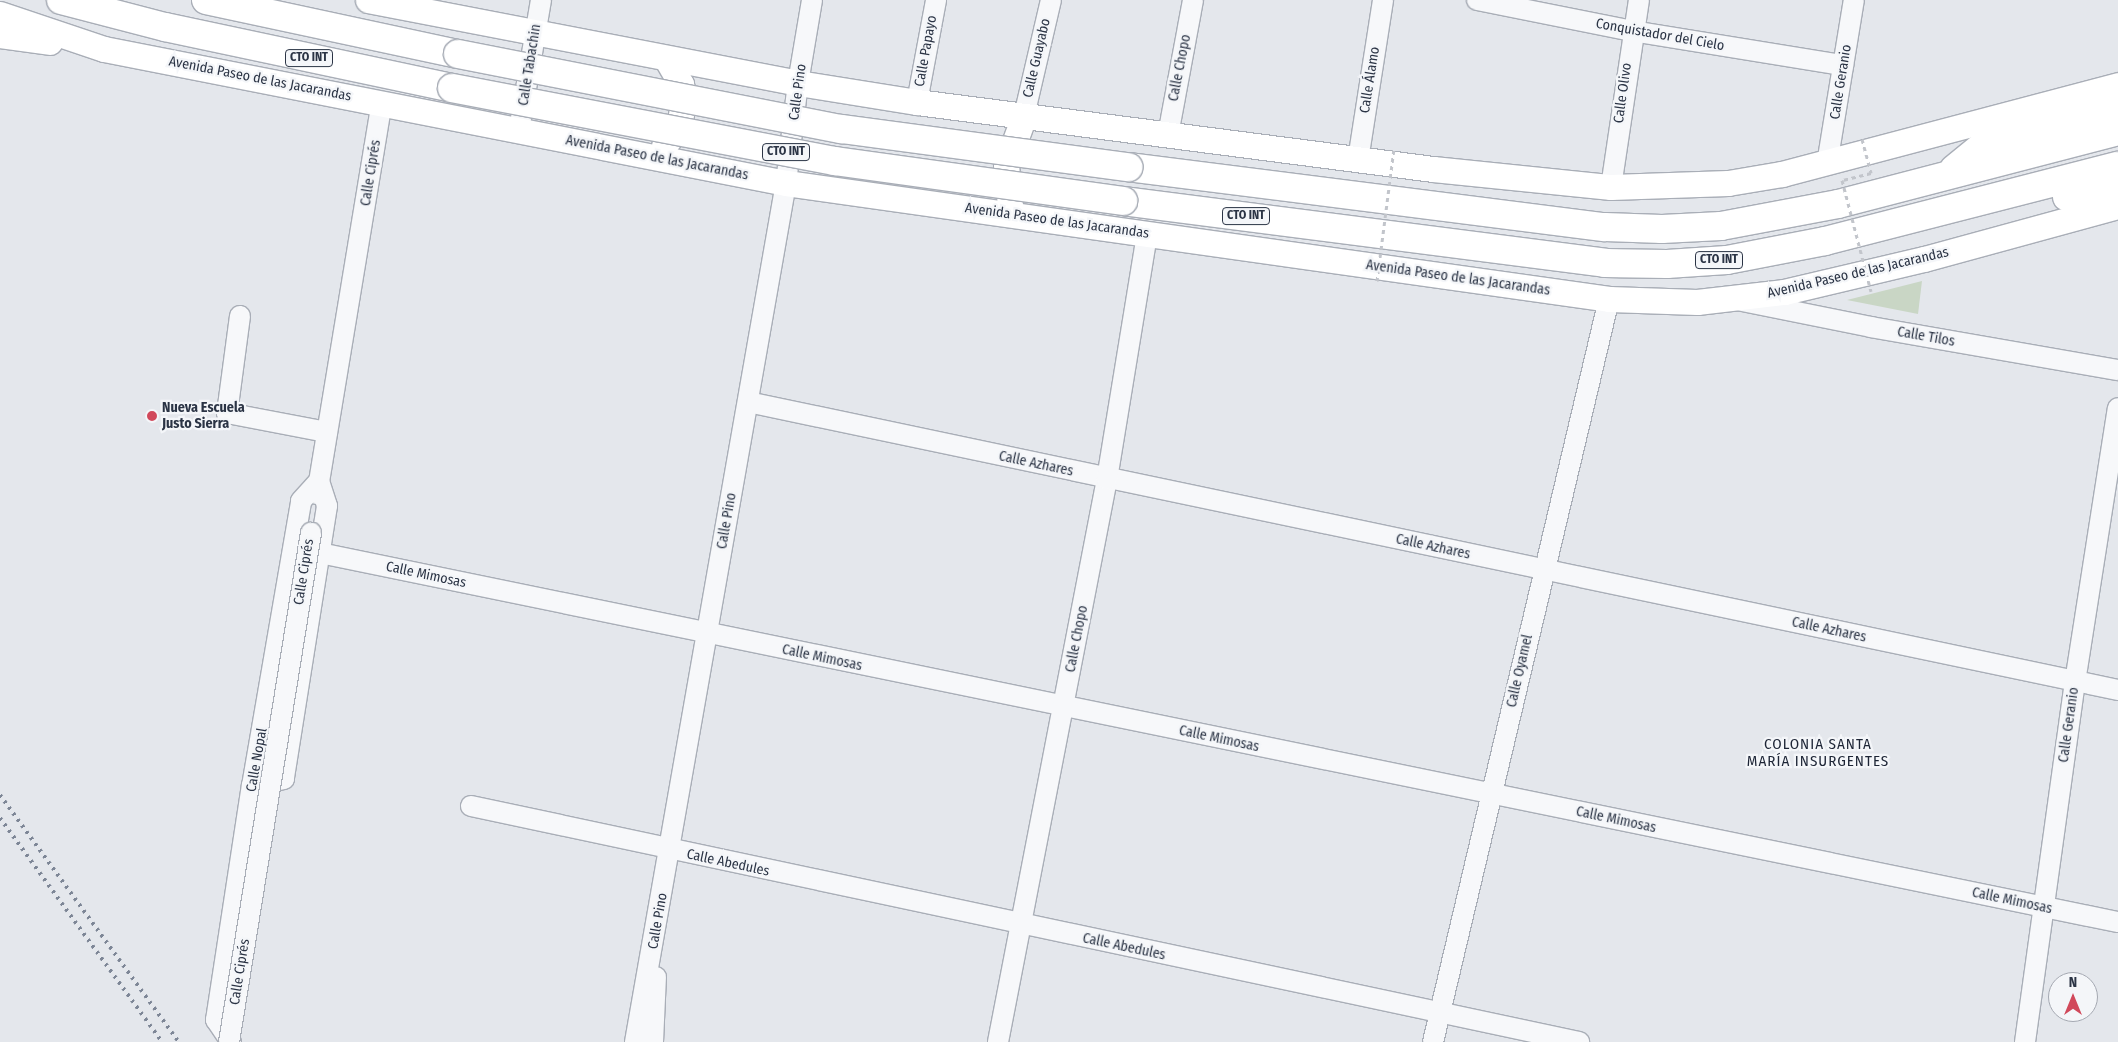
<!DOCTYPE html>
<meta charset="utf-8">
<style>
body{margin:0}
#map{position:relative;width:2118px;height:1042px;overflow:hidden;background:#e4e7ec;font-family:"Fira Sans Condensed",sans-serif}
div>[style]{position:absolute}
.green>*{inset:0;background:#c9d6c5}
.roads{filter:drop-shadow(1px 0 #a9aeb7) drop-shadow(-1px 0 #a9aeb7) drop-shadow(0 1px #a9aeb7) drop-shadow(0 -1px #a9aeb7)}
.minor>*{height:20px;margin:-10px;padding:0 10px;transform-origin:10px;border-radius:10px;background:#f7f8fa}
.major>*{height:25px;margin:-12.5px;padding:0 12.5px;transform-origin:12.5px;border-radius:12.5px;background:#fff}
.highway>*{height:28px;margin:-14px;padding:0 14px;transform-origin:14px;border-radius:14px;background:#fff}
.rail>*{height:4px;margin-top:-2px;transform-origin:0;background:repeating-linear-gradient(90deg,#7d8696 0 2.5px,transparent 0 7.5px)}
.path-bridge>*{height:3px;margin-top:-1.5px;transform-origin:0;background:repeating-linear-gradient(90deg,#c2c5cb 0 4px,transparent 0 8px)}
.bridges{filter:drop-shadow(1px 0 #a9aeb7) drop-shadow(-1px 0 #a9aeb7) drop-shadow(0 1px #a9aeb7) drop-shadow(0 -1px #a9aeb7)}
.minor-bridge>*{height:20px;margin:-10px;padding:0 10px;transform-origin:10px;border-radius:10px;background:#f7f8fa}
.highway-bridge>*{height:28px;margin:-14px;padding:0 14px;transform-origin:14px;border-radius:14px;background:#fff}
.dots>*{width:14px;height:14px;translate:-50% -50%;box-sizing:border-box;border:2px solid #f4f6f9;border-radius:50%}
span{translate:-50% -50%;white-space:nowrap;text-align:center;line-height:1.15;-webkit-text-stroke:4.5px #f4f6f9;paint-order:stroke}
.shield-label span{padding:1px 4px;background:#f4f6f9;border:1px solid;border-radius:4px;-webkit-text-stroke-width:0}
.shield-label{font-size:12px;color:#2b3445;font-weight:700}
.street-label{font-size:14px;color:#2b3445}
.poi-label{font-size:14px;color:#2b3445;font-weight:700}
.left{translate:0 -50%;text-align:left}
.neighbourhood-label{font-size:15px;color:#1d2536;letter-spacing:1px}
.north{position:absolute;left:2048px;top:972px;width:50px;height:50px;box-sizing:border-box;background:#f4f6f9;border:1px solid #a4a8b1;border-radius:50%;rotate:0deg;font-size:14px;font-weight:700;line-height:20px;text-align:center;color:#2b3445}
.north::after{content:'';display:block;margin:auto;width:18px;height:22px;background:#d1495b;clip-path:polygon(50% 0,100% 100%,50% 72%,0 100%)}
</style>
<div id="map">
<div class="green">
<div style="clip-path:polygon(1922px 281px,1918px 314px,1847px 300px)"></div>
</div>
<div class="roads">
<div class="minor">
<div style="left:1477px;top:0;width:158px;rotate:11.3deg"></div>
<div style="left:1632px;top:31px;width:214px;rotate:9.2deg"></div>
<div style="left:917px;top:102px;width:104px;rotate:-79.4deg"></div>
<div style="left:1024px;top:116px;width:119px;rotate:-76.9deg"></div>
<div style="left:519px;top:130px;width:132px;rotate:-80.4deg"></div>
<div style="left:1168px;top:135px;width:137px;rotate:-79.5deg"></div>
<div style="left:1358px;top:160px;width:162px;rotate:-81.1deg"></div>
<div style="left:1827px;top:164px;width:166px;rotate:-80.7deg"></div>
<div style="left:1611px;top:187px;width:189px;rotate:-81.5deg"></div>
<div style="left:1742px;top:301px;width:132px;rotate:11.4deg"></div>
<div style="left:1871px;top:327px;width:251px;rotate:9.9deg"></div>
<div style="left:240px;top:316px;width:98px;rotate:97.6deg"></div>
<div style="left:227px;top:413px;width:102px;rotate:10.8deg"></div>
<div style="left:748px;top:402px;width:1400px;rotate:11.87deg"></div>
<div style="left:317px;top:494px;width:396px;rotate:-80.6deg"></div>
<div style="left:320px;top:553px;width:1835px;rotate:11.6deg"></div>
<div style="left:471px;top:806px;width:1133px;rotate:12.02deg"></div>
<div style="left:231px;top:1042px;width:27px;rotate:-124deg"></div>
<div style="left:216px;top:1020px;width:237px;rotate:-81.3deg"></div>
<div style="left:252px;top:786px;width:289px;rotate:-80.2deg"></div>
<div style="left:301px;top:501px;width:27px;rotate:-48deg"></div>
<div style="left:319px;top:481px;width:26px;rotate:72deg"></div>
<div style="left:327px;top:506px;width:276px;rotate:99deg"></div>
<div style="left:284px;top:779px;width:33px;rotate:168deg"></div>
<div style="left:635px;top:1042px;width:872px;rotate:-80.03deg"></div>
<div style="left:786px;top:183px;width:101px;rotate:-83.2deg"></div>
<div style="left:798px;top:83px;width:84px;rotate:-80.4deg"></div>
<div style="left:653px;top:1042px;width:65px;rotate:-87.4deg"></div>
<div style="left:998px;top:1042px;width:573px;rotate:-79.04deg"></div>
<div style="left:1107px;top:479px;width:248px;rotate:-80.7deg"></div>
<div style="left:1433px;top:1042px;width:764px;rotate:-76.67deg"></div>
<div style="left:2025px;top:1042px;width:363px;rotate:-82.1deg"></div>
<div style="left:2075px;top:682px;width:277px;rotate:-81.1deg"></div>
</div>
<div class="major">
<div style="left:368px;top:0;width:438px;rotate:10.9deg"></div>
<div style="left:798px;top:83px;width:121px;rotate:9.1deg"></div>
<div style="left:917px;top:102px;width:520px;rotate:7.4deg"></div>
<div style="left:1433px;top:169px;width:179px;rotate:5.8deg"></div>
<div style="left:1611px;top:187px;width:117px;rotate:-2deg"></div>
<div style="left:1728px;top:183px;width:55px;rotate:-9.5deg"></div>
<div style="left:1782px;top:174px;width:348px;rotate:-14.8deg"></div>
<div style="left:0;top:14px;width:110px;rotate:18.6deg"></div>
<div style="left:104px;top:49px;width:695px;rotate:11.12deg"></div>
<div style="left:786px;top:183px;width:831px;rotate:8.02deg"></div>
<div style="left:1609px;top:299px;width:88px;rotate:2deg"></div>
<div style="left:1697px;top:302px;width:88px;rotate:-6.6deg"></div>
<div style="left:1784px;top:292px;width:144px;rotate:-13.3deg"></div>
<div style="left:1924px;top:259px;width:201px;rotate:-15.3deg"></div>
<div style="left:0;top:35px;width:50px;rotate:8deg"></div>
<div style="left:664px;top:146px;width:25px;rotate:-53deg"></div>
<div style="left:679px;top:126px;width:28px;rotate:-80deg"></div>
<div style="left:684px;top:98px;width:14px;rotate:-102deg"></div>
<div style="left:681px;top:84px;width:30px;rotate:-120deg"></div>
<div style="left:1010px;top:205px;width:40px;rotate:-95.7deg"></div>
<div style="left:1006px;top:165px;width:52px;rotate:-69.8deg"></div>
</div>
<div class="highway">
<div style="left:61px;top:0;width:107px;rotate:14.6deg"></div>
<div style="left:165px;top:27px;width:293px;rotate:12deg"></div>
<div style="left:206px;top:0;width:258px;rotate:12.1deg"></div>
<div style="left:1128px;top:167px;width:481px;rotate:7.2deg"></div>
<div style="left:1605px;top:227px;width:57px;rotate:2deg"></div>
<div style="left:1662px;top:229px;width:59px;rotate:-2.9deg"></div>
<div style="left:1721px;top:226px;width:119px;rotate:-10.6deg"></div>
<div style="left:1838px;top:204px;width:289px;rotate:-14.6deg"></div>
<div style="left:1954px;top:169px;width:41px;rotate:-39.1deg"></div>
<div style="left:1986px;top:143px;width:137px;rotate:-15.7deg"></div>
<div style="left:2067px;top:197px;width:52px;rotate:-11.1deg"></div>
<div style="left:1123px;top:201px;width:486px;rotate:7.3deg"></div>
<div style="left:1605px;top:263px;width:62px;rotate:0.9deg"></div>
<div style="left:1667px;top:264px;width:60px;rotate:-3.8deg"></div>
<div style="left:1727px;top:260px;width:100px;rotate:-11deg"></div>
<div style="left:1825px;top:241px;width:302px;rotate:-14.4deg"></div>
</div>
</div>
<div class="rail">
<div style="left:0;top:795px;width:305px;rotate:54.1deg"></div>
<div style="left:0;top:818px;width:276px;rotate:54.1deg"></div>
</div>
<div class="path-bridge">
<div style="left:1862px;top:139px;width:35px;rotate:75deg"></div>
<div style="left:1871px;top:173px;width:30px;rotate:166deg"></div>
<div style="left:1842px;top:180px;width:115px;rotate:75.4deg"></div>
<div style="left:1377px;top:281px;width:133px;rotate:-82.7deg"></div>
</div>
<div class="bridges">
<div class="minor-bridge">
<div style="left:229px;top:1042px;width:516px;rotate:-80.85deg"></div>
</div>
<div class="highway-bridge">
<div style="left:458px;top:54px;width:391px;rotate:11.1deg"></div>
<div style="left:842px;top:129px;width:289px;rotate:7.6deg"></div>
<div style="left:452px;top:88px;width:390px;rotate:10.8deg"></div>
<div style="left:835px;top:161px;width:291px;rotate:7.9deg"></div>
</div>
</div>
<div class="dots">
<div style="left:152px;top:416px;background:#d1495b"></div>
</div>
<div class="shield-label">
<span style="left:309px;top:58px">CTO INT</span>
<span style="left:786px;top:152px">CTO INT</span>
<span style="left:1246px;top:216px">CTO INT</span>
<span style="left:1719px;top:260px">CTO INT</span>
</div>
<div class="street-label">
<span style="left:1660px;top:35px;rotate:10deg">Conquistador del Cielo</span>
<span style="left:926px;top:51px;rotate:-80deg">Calle Papayo</span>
<span style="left:1037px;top:58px;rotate:-77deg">Calle Guayabo</span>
<span style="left:530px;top:65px;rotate:-81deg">Calle Tabachin</span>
<span style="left:1180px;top:68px;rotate:-79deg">Calle Chopo</span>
<span style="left:260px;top:79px;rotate:11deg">Avenida Paseo de las Jacarandas</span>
<span style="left:1370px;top:80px;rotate:-81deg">Calle Álamo</span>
<span style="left:1841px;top:82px;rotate:-81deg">Calle Geranio</span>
<span style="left:798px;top:92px;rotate:-82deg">Calle Pino</span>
<span style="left:1623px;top:93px;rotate:-82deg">Calle Olivo</span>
<span style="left:657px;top:158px;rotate:11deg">Avenida Paseo de las Jacarandas</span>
<span style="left:371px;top:173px;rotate:-81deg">Calle Ciprés</span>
<span style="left:1057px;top:221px;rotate:8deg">Avenida Paseo de las Jacarandas</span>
<span style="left:1858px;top:273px;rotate:-13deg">Avenida Paseo de las Jacarandas</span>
<span style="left:1458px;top:278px;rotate:8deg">Avenida Paseo de las Jacarandas</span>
<span style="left:1926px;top:337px;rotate:10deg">Calle Tilos</span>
<span style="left:1036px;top:464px;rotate:12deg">Calle Azhares</span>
<span style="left:727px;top:521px;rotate:-80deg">Calle Pino</span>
<span style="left:1433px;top:547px;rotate:12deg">Calle Azhares</span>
<span style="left:304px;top:572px;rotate:-81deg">Calle Ciprés</span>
<span style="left:426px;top:575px;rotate:12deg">Calle Mimosas</span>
<span style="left:1829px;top:630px;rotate:12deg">Calle Azhares</span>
<span style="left:1077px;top:639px;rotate:-79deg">Calle Chopo</span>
<span style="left:822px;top:658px;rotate:12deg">Calle Mimosas</span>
<span style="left:1520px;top:671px;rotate:-77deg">Calle Oyamel</span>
<span style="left:2069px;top:725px;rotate:-82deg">Calle Geranio</span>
<span style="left:1219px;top:739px;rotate:12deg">Calle Mimosas</span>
<span style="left:257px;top:760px;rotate:-80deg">Calle Nopal</span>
<span style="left:1616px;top:820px;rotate:12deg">Calle Mimosas</span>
<span style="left:728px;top:863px;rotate:12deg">Calle Abedules</span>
<span style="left:2012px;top:901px;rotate:12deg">Calle Mimosas</span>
<span style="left:658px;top:921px;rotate:-80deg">Calle Pino</span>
<span style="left:1124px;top:947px;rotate:12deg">Calle Abedules</span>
<span style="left:240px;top:972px;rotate:-81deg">Calle Ciprés</span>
</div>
<div class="poi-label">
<span class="left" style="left:162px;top:416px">Nueva Escuela<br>Justo Sierra</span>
</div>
<div class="neighbourhood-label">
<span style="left:1818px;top:753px">COLONIA SANTA<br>MARÍA INSURGENTES</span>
</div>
<div class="north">N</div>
</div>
